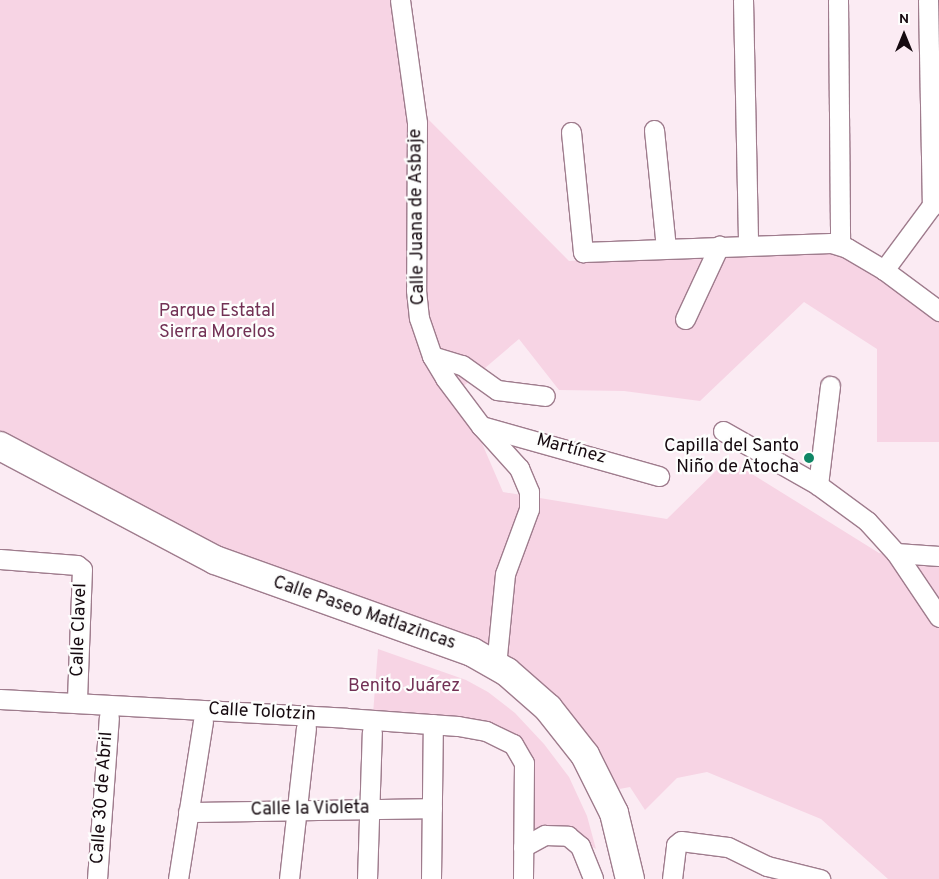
<!DOCTYPE html>
<meta charset="utf-8">
<style>
body{margin:0}
#map{position:relative;width:939px;height:879px;overflow:hidden;background:#fbebf3;font-family:Overpass,sans-serif}
div>[style]{position:absolute}
.green>*{inset:0;background:#f7d4e4}
.roads{filter:drop-shadow(1px 0 #9f7c8d) drop-shadow(-1px 0 #9f7c8d) drop-shadow(0 1px #9f7c8d) drop-shadow(0 -1px #9f7c8d)}
.minor>*{height:19px;margin:-9.5px;padding:0 9.5px;transform-origin:9.5px;border-radius:9.5px;background:#fff}
.highway>*{height:28px;margin:-14px;padding:0 14px;transform-origin:14px;border-radius:14px;background:#fff}
.dots>*{width:14px;height:14px;translate:-50% -50%;box-sizing:border-box;border:2px solid #fdfefd;border-radius:50%}
span{translate:-50% -50%;white-space:nowrap;text-align:center;line-height:1.15;-webkit-text-stroke:4.5px #fdfefd;paint-order:stroke}
.street-label{font-size:18px;color:#160a10}
.park-label{font-size:18px;color:#723155}
.poi-label{font-size:18px;color:#160a10}
.right{translate:-100% -50%;text-align:right}
.north{position:absolute;left:879px;top:10px;width:50px;height:50px;-webkit-text-stroke:4px #fdfefd;paint-order:stroke;rotate:0deg;font-size:14px;font-weight:700;line-height:20px;text-align:center;color:#160a10}
.north::after{content:'';display:block;margin:auto;width:18px;height:22px;background:#160a10;clip-path:polygon(50% 0,100% 100%,50% 72%,0 100%)}
</style>
<div id="map">
<div class="green">
<div style="clip-path:polygon(0 0,400px 0,421px 112px,569px 261px,832px 244px,939px 318px,939px 442px,877px 442px,877px 349px,804px 302px,700px 401px,624px 391px,559px 390px,519px 339px,459px 390px,503px 492px,667px 519px,728px 459px,879px 553px,939px 563px,939px 879px,888px 879px,821px 819px,707px 772px,677px 778px,645px 810px,630px 787px,614px 790px,554px 712px,481px 670px,223px 574px,156px 544px,104px 511px,0 457px)"></div>
<div style="clip-path:polygon(378px 649px,466px 680px,488px 692px,515px 713px,544px 744px,569px 777px,587px 816px,596px 849px,559px 826px,532px 835px,523px 746px,373px 714px)"></div>
</div>
<div class="roads">
<div class="minor">
<div style="left:400px;top:0;width:124px;rotate:82.1deg"></div>
<div style="left:417px;top:123px;width:167px;rotate:90.3deg"></div>
<div style="left:416px;top:290px;width:28px;rotate:84deg"></div>
<div style="left:419px;top:318px;width:40px;rotate:71.1deg"></div>
<div style="left:432px;top:356px;width:26px;rotate:59deg"></div>
<div style="left:445px;top:378px;width:60px;rotate:53.1deg"></div>
<div style="left:481px;top:426px;width:57px;rotate:47.9deg"></div>
<div style="left:519px;top:468px;width:26px;rotate:67deg"></div>
<div style="left:529px;top:492px;width:17px;rotate:90deg"></div>
<div style="left:529px;top:509px;width:69px;rotate:110.3deg"></div>
<div style="left:505px;top:574px;width:91px;rotate:95.6deg"></div>
<div style="left:743px;top:0;width:245px;rotate:88.8deg"></div>
<div style="left:838px;top:0;width:245px;rotate:89.5deg"></div>
<div style="left:928px;top:0;width:206px;rotate:88.9deg"></div>
<div style="left:654px;top:130px;width:119px;rotate:84.2deg"></div>
<div style="left:571px;top:132px;width:121px;rotate:84.3deg"></div>
<div style="left:583px;top:252px;width:248px;rotate:-2.1deg"></div>
<div style="left:831px;top:243px;width:17px;rotate:17deg"></div>
<div style="left:847px;top:248px;width:43px;rotate:30.7deg"></div>
<div style="left:884px;top:270px;width:69px;rotate:36.7deg"></div>
<div style="left:884px;top:270px;width:91px;rotate:-53.5deg"></div>
<div style="left:685px;top:319px;width:81px;rotate:-65deg"></div>
<div style="left:432px;top:356px;width:31px;rotate:17deg"></div>
<div style="left:462px;top:365px;width:43px;rotate:35.5deg"></div>
<div style="left:497px;top:390px;width:48px;rotate:7.1deg"></div>
<div style="left:481px;top:426px;width:185px;rotate:15.7deg"></div>
<div style="left:723px;top:431px;width:109px;rotate:29.6deg"></div>
<div style="left:818px;top:485px;width:61px;rotate:36.3deg"></div>
<div style="left:867px;top:521px;width:43px;rotate:47.8deg"></div>
<div style="left:896px;top:553px;width:77px;rotate:56.1deg"></div>
<div style="left:818px;top:485px;width:100px;rotate:-83.1deg"></div>
<div style="left:896px;top:553px;width:43px;rotate:4deg"></div>
<div style="left:0;top:559px;width:77px;rotate:4.5deg"></div>
<div style="left:77px;top:565px;width:6px;rotate:39deg"></div>
<div style="left:82px;top:569px;width:133px;rotate:92.2deg"></div>
<div style="left:0;top:699px;width:347px;rotate:3.1deg"></div>
<div style="left:346px;top:718px;width:112px;rotate:4.1deg"></div>
<div style="left:458px;top:726px;width:28px;rotate:10deg"></div>
<div style="left:486px;top:731px;width:30px;rotate:26deg"></div>
<div style="left:513px;top:744px;width:22px;rotate:60deg"></div>
<div style="left:524px;top:763px;width:116px;rotate:90.5deg"></div>
<div style="left:188px;top:812px;width:244px;rotate:-0.9deg"></div>
<div style="left:523px;top:847px;width:25px;rotate:-29deg"></div>
<div style="left:545px;top:835px;width:23px;rotate:2deg"></div>
<div style="left:568px;top:836px;width:16px;rotate:40deg"></div>
<div style="left:580px;top:846px;width:35px;rotate:68deg"></div>
<div style="left:97px;top:879px;width:162px;rotate:-85.8deg"></div>
<div style="left:178px;top:879px;width:160px;rotate:-81deg"></div>
<div style="left:289px;top:879px;width:152px;rotate:-83.6deg"></div>
<div style="left:367px;top:879px;width:147px;rotate:-88.1deg"></div>
<div style="left:431px;top:879px;width:155px;rotate:-89.3deg"></div>
<div style="left:672px;top:879px;width:34px;rotate:-83deg"></div>
<div style="left:676px;top:845px;width:6px;rotate:-39deg"></div>
<div style="left:681px;top:841px;width:47px;rotate:7.3deg"></div>
<div style="left:728px;top:847px;width:43px;rotate:26deg"></div>
<div style="left:767px;top:866px;width:55px;rotate:13.8deg"></div>
</div>
<div class="highway">
<div style="left:0;top:446px;width:243px;rotate:27.9deg"></div>
<div style="left:215px;top:560px;width:273px;rotate:19.7deg"></div>
<div style="left:472px;top:652px;width:40px;rotate:29.7deg"></div>
<div style="left:507px;top:672px;width:55px;rotate:41.3deg"></div>
<div style="left:548px;top:708px;width:60px;rotate:51.8deg"></div>
<div style="left:585px;top:755px;width:65px;rotate:63.4deg"></div>
<div style="left:614px;top:813px;width:68px;rotate:76.4deg"></div>
</div>
</div>
<div class="dots">
<div style="left:809px;top:458px;background:#0f8565"></div>
</div>
<div class="street-label">
<span style="left:418px;top:217px;rotate:-91deg">Calle Juana de Asbaje</span>
<span style="left:571px;top:450px;rotate:15deg">Martínez</span>
<span style="left:364px;top:614px;rotate:19deg">Calle Paseo Matlazincas</span>
<span style="left:80px;top:630px;rotate:-88deg">Calle Clavel</span>
<span style="left:262px;top:713px;rotate:3deg">Calle Tolotzin</span>
<span style="left:103px;top:798px;rotate:-86deg">Calle 30 de Abril</span>
<span style="left:310px;top:810px;rotate:-1deg">Calle la Violeta</span>
</div>
<div class="park-label">
<span style="left:217px;top:323px">Parque Estatal<br>Sierra Morelos</span>
<span style="left:404px;top:687px">Benito Juárez</span>
</div>
<div class="poi-label">
<span class="right" style="left:799px;top:458px">Capilla del Santo<br>Niño de Atocha</span>
</div>
<div class="north">N</div>
</div>
